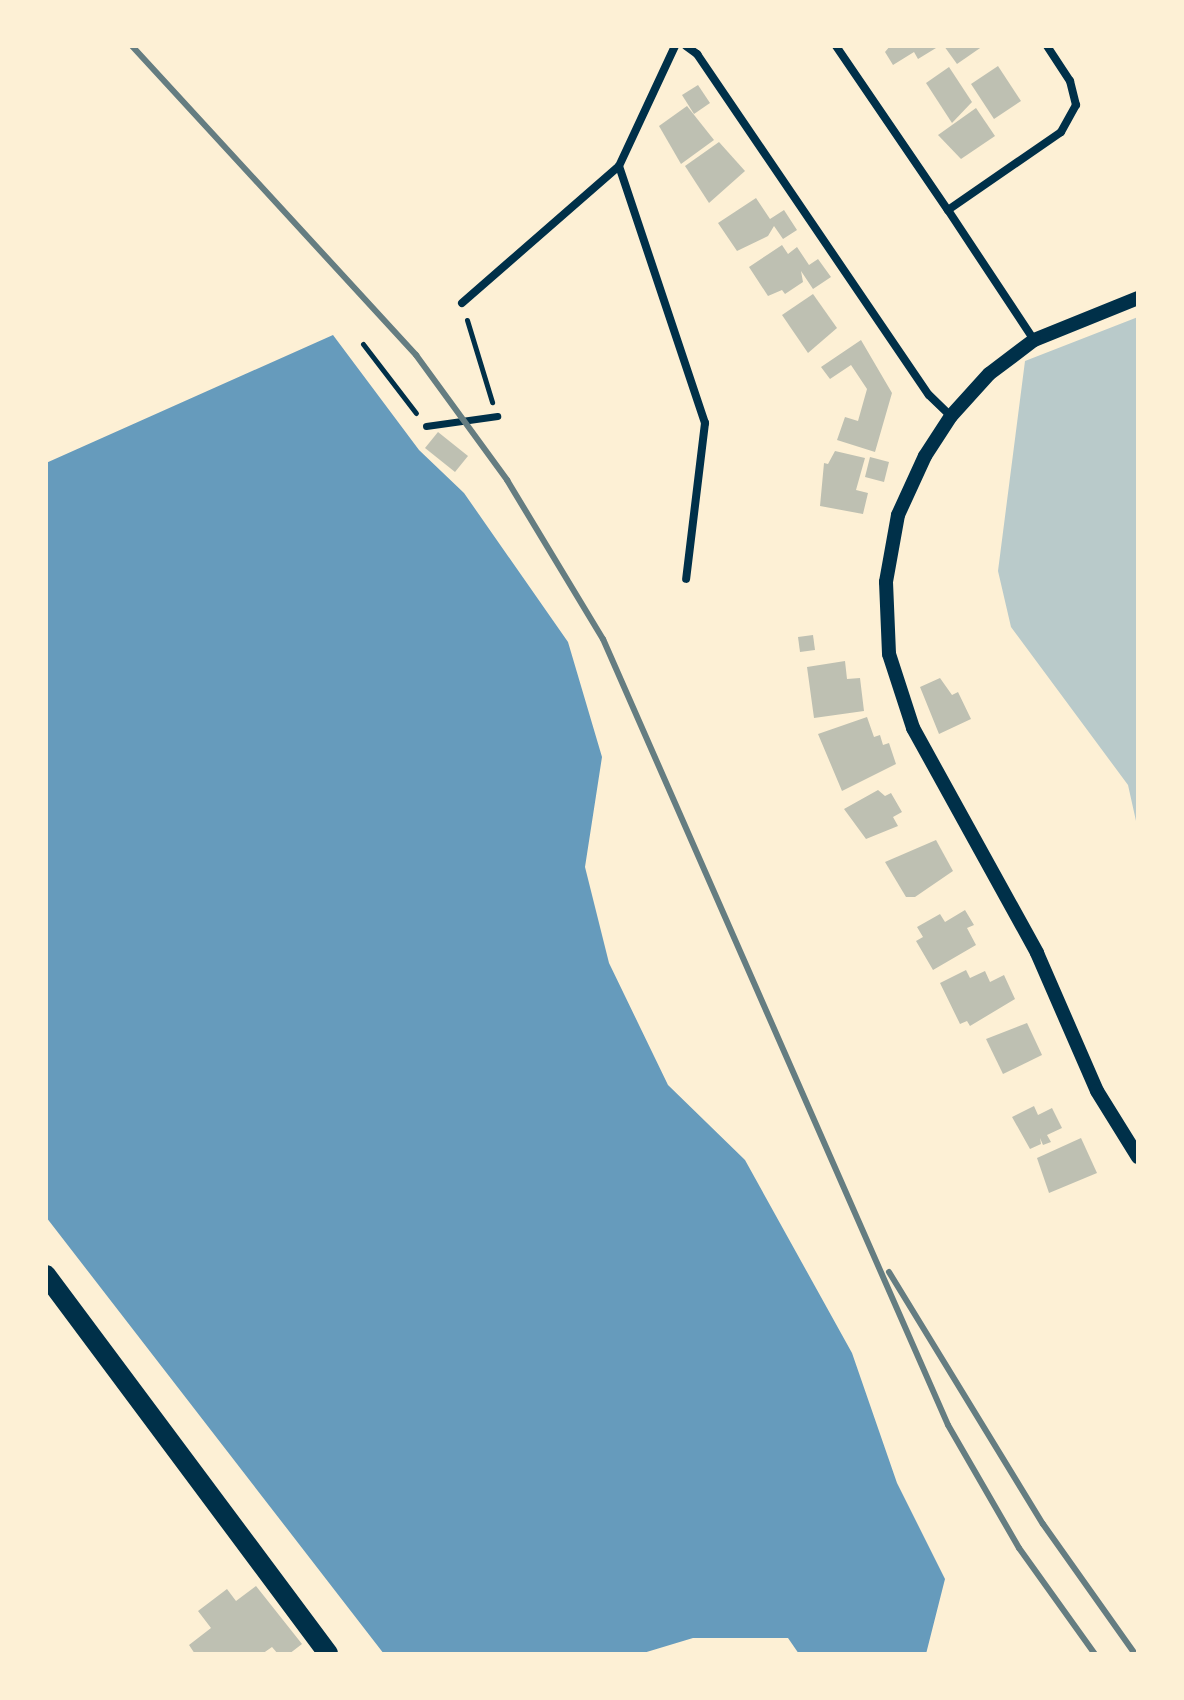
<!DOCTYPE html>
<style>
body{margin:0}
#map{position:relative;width:1184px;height:1700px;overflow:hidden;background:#fdf0d5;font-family:"Exo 2",sans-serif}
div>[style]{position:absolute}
.green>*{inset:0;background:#b9caca}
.water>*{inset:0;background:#669bbc}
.building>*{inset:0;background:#bec0b2}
.path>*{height:5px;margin:-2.5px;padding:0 2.5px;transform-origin:2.5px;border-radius:2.5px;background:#003049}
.pedestrian>*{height:7px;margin:-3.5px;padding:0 3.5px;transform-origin:3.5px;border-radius:3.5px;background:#003049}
.minor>*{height:8px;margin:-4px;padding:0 4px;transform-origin:4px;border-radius:4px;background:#003049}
.tertiary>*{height:14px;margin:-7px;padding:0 7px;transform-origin:7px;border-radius:7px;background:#003049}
.primary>*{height:20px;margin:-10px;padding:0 10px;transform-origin:10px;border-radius:10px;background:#003049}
.rail>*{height:6px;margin:-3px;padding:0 3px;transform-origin:3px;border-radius:3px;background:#657d81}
span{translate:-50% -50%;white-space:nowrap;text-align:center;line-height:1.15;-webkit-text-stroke:8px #fdf0d5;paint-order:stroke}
.frame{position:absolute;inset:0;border:48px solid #fdf0d5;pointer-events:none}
</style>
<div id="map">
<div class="green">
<div style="clip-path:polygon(1138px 317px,1138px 830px,1128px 785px,1011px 627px,998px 571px,1025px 361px)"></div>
</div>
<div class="water">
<div style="clip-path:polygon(333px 335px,419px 450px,464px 493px,568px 642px,602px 757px,585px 867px,609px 963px,668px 1085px,745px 1160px,852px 1353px,897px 1483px,945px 1579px,926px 1654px,799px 1654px,788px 1638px,693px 1638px,640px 1654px,384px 1654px,46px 1217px,46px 463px)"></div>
</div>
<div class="building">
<div style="clip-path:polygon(890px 46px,934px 46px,936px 48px,918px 59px,914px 52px,893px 65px,885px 52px)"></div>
<div style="clip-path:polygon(944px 46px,983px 46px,957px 64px)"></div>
<div style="clip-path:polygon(998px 66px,1021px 101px,994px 119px,971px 84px)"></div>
<div style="clip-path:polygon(949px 67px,972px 102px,952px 123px,926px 83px)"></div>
<div style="clip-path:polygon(698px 85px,710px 103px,694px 114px,682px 95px)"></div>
<div style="clip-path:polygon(687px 106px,714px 140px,681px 164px,659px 126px)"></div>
<div style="clip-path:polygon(976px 108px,995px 136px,961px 159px,938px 135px)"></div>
<div style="clip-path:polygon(719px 142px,745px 171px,709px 203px,685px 166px)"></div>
<div style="clip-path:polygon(756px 198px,770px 219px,784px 210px,797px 230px,783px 239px,774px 226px,768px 236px,737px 251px,718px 223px)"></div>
<div style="clip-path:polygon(782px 245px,788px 254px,797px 247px,809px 265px,818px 259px,831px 277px,813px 289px,801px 271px,803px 282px,785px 294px,782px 290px,768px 296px,749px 267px)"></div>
<div style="clip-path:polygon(813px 294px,837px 328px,808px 353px,782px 315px)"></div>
<div style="clip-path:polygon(861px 340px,892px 393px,875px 452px,837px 440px,845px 417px,858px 421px,867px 389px,851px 365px,830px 379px,821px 367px)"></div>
<div style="clip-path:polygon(438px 432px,468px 456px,455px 472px,425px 448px)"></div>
<div style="clip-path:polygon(835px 451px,865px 458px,856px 490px,868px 493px,863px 514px,820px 506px,824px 463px,828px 464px)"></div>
<div style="clip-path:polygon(870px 457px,889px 462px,884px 482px,865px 477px)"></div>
<div style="clip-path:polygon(813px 635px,815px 650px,800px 652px,798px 637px)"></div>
<div style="clip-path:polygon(845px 661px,847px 679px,860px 678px,864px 711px,814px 718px,807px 667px)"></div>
<div style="clip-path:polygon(940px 678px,952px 695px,958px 692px,971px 719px,939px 734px,920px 687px)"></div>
<div style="clip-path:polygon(867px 717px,874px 737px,880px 735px,883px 745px,889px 743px,896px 764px,842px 791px,818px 734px)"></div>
<div style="clip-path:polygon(878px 790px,885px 796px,891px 793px,902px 812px,893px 817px,898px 826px,866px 839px,844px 809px)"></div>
<div style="clip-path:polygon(936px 840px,953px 871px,915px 897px,906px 897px,885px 862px)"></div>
<div style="clip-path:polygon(965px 910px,974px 925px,967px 928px,976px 945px,933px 970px,916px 941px,923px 937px,917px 927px,940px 914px,945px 922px)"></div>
<div style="clip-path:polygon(966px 970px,970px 978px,985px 971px,990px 982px,1004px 975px,1015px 999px,970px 1026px,967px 1021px,960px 1024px,940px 983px)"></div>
<div style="clip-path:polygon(1027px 1023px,1042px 1055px,1003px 1074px,986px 1039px)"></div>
<div style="clip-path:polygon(1034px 1106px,1038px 1115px,1052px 1108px,1062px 1128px,1047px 1135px,1051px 1142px,1043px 1145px,1040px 1138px,1041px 1144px,1030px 1149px,1012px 1117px)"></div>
<div style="clip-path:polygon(1081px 1138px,1097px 1173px,1049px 1193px,1037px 1158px)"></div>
<div style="clip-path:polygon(256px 1586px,302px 1644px,289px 1654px,278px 1654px,272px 1647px,262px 1654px,195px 1654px,189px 1645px,211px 1628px,198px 1611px,227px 1589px,236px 1601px)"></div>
</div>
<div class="path">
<div style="left:467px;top:320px;width:86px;rotate:73deg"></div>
<div style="left:363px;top:344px;width:87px;rotate:52.5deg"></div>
</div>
<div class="pedestrian">
<div style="left:426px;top:426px;width:72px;rotate:-8deg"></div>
</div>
<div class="minor">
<div style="left:675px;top:46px;width:132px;rotate:115deg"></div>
<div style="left:619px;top:166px;width:271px;rotate:71.5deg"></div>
<div style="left:705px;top:423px;width:157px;rotate:96.9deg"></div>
<div style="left:686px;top:46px;width:14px;rotate:36deg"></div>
<div style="left:697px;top:54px;width:412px;rotate:55.8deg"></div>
<div style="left:929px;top:395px;width:30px;rotate:44deg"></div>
<div style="left:836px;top:46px;width:199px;rotate:55.7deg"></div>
<div style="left:462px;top:303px;width:208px;rotate:-41.1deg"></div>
<div style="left:1034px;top:340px;width:156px;rotate:-123.5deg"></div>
<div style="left:948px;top:210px;width:137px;rotate:-34.6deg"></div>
<div style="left:1061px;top:132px;width:31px;rotate:-61deg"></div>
<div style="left:1076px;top:105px;width:25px;rotate:-104deg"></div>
<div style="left:1070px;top:81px;width:42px;rotate:-123.3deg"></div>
</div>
<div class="tertiary">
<div style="left:1138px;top:298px;width:112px;rotate:158deg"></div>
<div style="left:1034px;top:340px;width:56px;rotate:142.9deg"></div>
<div style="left:989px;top:374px;width:57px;rotate:132.1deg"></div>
<div style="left:951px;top:416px;width:48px;rotate:123deg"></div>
<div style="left:925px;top:456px;width:65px;rotate:114.6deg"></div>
<div style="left:898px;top:515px;width:68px;rotate:100.2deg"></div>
<div style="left:886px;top:582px;width:72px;rotate:87.6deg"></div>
<div style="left:889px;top:654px;width:78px;rotate:72deg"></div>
<div style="left:913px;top:728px;width:257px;rotate:61.1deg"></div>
<div style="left:1037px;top:953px;width:150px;rotate:66.5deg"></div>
<div style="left:1097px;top:1091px;width:78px;rotate:58.2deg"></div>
</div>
<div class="primary">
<div style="left:46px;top:1275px;width:472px;rotate:53.3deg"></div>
</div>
<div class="rail">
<div style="left:132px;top:46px;width:420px;rotate:47.4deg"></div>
<div style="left:416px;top:355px;width:155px;rotate:53.9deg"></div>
<div style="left:507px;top:480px;width:186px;rotate:58.9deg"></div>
<div style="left:603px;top:639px;width:858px;rotate:66.3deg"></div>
<div style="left:948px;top:1425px;width:142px;rotate:60deg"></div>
<div style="left:1019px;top:1548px;width:130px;rotate:54.4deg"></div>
<div style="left:889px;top:1272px;width:295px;rotate:58.6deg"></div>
<div style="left:1043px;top:1524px;width:159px;rotate:54.7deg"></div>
</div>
<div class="frame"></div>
</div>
